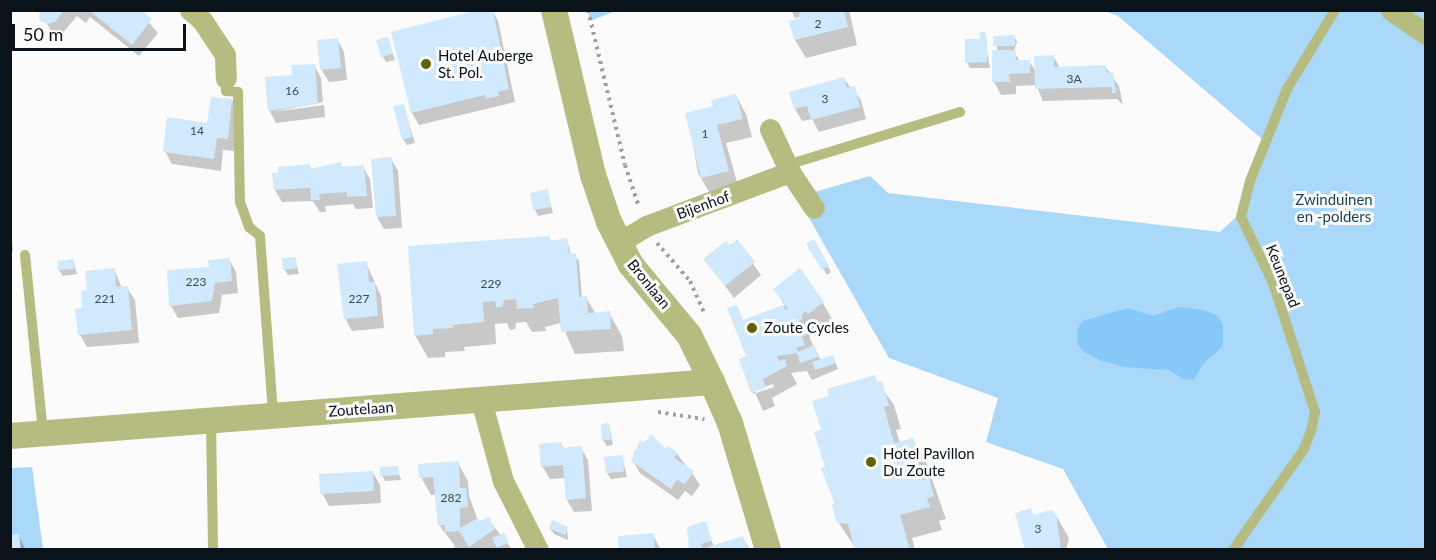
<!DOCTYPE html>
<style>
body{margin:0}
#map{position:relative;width:1436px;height:560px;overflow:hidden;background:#fbfbfb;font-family:Lato,sans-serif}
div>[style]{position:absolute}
.green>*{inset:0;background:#aad8f9}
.water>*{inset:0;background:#86c8f8}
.shadow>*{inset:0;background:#0003}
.building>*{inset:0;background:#d0e9fc}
.path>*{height:4px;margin-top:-2px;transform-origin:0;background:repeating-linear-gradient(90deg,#9ea1a4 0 3px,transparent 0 7.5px)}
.service>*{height:10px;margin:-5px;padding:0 5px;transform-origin:5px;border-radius:5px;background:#b6bc7f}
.minor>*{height:21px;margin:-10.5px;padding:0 10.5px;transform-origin:10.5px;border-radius:10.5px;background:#b6bc7f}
.tertiary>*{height:26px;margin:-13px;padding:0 13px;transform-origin:13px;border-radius:13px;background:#b6bc7f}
.dots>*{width:16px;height:16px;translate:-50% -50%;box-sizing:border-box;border:3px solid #fbfbfb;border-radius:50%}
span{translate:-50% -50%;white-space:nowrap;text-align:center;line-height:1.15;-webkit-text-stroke:6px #fbfbfb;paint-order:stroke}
.number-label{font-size:12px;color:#3c4852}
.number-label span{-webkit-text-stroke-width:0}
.poi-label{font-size:15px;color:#0a1319}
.left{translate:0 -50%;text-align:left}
.park-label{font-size:15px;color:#1a3f57}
.street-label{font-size:15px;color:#0a1319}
.frame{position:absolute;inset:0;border:12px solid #0a1319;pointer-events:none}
.scale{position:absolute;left:12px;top:24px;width:174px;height:27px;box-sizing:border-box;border:3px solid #0a1319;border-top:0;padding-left:8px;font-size:18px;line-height:21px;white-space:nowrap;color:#0a1319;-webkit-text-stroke:4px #fbfbfb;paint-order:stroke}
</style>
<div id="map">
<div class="green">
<div style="clip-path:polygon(588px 10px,615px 10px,615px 11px,590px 21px)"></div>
<div style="clip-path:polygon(1105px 11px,1425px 11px,1425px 549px,1108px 549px,1063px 469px,986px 442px,998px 398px,889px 358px,797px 197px,870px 176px,888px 193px,1220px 232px,1236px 217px,1262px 139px,1118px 16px)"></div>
<div style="clip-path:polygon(32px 467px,43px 549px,11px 550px,11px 468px)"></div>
</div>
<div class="water">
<div style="clip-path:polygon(1178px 307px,1204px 310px,1218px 316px,1223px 325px,1223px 346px,1202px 365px,1194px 380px,1183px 379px,1169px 370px,1123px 367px,1100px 360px,1083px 351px,1078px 344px,1077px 331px,1082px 321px,1128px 308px,1153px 316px)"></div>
</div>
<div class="shadow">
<div style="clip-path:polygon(40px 10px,138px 10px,158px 33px,139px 56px,90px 17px,86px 23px,77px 16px,62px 34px,53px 35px)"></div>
<div style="clip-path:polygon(492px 10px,498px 21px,515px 102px,419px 125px,412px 113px)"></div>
<div style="clip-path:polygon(791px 10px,849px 10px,857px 45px,806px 58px,795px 40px,802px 16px,795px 18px)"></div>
<div style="clip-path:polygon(984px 33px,990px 68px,970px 68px,967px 62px)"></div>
<div style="clip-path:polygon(1014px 36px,1017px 42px,1014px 51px,1020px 62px,1029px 61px,1036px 72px,1053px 56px,1060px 68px,1105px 66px,1119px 86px,1123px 105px,1117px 99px,1043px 101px,1036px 85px,1016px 86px,1016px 94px,1001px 95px,994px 82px,994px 52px,998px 52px,994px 37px)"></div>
<div style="clip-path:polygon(387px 38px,395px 60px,386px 62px,383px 57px)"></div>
<div style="clip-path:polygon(337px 39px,344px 52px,347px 80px,329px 82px,321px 69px)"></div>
<div style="clip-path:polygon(314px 65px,321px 78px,323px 102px,273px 112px,324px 105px,325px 117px,276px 123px,269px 110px,294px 77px)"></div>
<div style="clip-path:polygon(843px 78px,861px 100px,866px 119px,819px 132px,812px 119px,802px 121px,795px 109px)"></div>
<div style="clip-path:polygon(736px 96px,746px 114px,752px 137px,726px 143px,739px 189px,709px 192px,698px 173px,690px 126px)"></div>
<div style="clip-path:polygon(232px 100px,235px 106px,234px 151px,223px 150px,221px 171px,172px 164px,165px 151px,208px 125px)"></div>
<div style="clip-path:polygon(403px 105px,415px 143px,407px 145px,403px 139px)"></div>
<div style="clip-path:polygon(391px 159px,398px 171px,402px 228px,384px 229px,377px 217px)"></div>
<div style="clip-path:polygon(340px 164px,343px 168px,363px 167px,370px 179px,373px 208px,356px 209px,353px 204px,325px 206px,326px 212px,320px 212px,313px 201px,282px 202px,275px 190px,274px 174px,309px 165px,312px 170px)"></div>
<div style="clip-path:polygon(547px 191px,553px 213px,538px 216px,535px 210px)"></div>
<div style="clip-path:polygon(10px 216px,13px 251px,10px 252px)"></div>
<div style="clip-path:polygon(549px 237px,552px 242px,567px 240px,571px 255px,579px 260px,582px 298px,586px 298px,596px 314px,609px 313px,622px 336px,624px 351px,575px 354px,561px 323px,545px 327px,546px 331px,532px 332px,526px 322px,516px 323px,515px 329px,510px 330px,507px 323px,495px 324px,496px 344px,464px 347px,465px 351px,445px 352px,445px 357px,428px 358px,415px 335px)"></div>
<div style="clip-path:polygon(737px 241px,761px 275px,734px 298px,705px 259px)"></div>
<div style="clip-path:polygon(813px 241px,831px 272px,827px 275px,808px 244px)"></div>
<div style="clip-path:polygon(295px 258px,299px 274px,288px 275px,284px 269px)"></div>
<div style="clip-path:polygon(229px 259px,236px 272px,238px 293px,222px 295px,219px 313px,178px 318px,171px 306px,168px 272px,210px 268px)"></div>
<div style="clip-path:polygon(73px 261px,77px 274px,63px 276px,59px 270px)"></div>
<div style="clip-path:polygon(366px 263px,381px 296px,384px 328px,352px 331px,345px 318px)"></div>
<div style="clip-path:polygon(114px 269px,122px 288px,127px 288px,135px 300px,139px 343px,87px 347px,80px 335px,89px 291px)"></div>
<div style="clip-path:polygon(evenodd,775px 289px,823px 303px,833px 321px,810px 333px,810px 339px,821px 360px,835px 362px,838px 369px,812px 380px,807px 371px,791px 373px,797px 384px,772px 398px,775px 406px,763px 411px,741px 359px,748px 357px,743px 322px,785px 306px,775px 289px,773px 384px,774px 387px,753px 394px,753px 391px,773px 384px)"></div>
<div style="clip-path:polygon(874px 377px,894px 405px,901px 429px,896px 430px,900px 443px,913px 440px,926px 462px,946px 519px,939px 521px,942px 530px,912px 538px,915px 550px,857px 550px,838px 522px,822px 431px,831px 397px)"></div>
<div style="clip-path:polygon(609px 425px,613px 445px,607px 446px,603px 440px)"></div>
<div style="clip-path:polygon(651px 436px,666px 452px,677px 454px,692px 473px,700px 485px,692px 496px,685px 491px,678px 500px,640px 473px,633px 461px,634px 452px)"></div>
<div style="clip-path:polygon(561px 444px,564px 449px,581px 448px,588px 460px,592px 511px,574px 512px,567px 500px,565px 478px,550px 479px,542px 466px)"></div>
<div style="clip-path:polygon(622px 457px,627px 477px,611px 479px,607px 473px)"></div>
<div style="clip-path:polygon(458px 463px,468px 481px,469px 496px,479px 523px,488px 519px,511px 548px,453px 550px,455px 546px,439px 525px,436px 495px,431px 495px,421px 477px)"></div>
<div style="clip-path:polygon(397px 467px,401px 480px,385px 481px,382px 475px)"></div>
<div style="clip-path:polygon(373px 473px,380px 485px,381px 503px,329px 506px,322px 493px)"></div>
<div style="clip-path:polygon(1030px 510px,1034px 516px,1050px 512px,1058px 519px,1069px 538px,1066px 550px,1029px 550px)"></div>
<div style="clip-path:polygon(705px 523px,714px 547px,743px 538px,750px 550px,691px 550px)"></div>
<div style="clip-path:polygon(550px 528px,567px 528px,568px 540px,554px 534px)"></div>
<div style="clip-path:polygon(18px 535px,25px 548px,25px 550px,10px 550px)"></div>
<div style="clip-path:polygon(653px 535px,661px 550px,620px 550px)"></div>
</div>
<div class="building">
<div style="clip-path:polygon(40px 10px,64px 10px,55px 22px,47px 24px,39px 20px)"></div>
<div style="clip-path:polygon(89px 10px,141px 10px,152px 19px,132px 45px)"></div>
<div style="clip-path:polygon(478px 10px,493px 10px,509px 89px,498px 92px,499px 96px,486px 99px,485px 95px,411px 113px,391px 32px)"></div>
<div style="clip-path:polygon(799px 10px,844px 10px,848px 27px,794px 40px,789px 21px,800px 18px)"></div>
<div style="clip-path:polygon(980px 32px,985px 32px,987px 39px,987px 62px,965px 63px,965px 39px,980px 39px)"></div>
<div style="clip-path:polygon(1015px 35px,1015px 46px,993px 46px,993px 36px)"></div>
<div style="clip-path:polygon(388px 37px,393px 54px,381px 57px,376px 40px)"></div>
<div style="clip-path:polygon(338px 38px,341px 68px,320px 70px,317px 40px)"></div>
<div style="clip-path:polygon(992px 50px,1016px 50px,1016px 60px,1030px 60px,1030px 73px,1009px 74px,1010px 82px,992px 82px)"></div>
<div style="clip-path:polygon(1054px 55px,1054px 67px,1106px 65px,1107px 73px,1113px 72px,1116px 93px,1112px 93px,1112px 87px,1035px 89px,1034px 56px)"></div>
<div style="clip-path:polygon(315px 64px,318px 104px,268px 111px,265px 77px,292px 75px,291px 65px)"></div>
<div style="clip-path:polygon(844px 77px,847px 88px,855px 86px,860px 107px,811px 120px,807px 106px,794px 109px,789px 92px)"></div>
<div style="clip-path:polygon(736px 94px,743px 119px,717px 125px,729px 171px,701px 178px,685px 113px,713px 106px,711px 100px)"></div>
<div style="clip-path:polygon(211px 97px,232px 99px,228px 139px,217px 138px,214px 159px,163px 152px,167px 117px,207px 123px)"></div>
<div style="clip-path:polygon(404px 104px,412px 137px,402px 140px,393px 106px)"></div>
<div style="clip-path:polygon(392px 157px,396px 216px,376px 217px,371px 159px)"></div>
<div style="clip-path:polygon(341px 162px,341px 167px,364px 165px,367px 196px,347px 197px,347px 192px,319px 194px,320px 200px,311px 200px,310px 188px,274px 190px,272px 173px,278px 173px,278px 167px,310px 164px,310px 169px)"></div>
<div style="clip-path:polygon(548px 189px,551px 207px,533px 210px,530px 193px)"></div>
<div style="clip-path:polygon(550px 236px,550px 241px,567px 238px,569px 253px,576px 253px,579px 297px,587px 296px,588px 313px,610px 311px,611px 329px,561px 332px,558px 298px,533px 304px,534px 308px,517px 309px,516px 299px,504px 300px,502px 307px,496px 307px,495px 301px,483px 302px,484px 322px,452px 325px,453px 328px,433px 329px,433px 334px,414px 336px,408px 246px)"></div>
<div style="clip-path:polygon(737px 239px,755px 262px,725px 286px,703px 259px,726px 241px,730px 246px)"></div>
<div style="clip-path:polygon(814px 239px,829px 266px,822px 270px,806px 244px)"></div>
<div style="clip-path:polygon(296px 257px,297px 268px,283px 270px,282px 258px)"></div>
<div style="clip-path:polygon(230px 258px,232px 281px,215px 283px,212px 301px,169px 306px,167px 270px,209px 267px,208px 260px)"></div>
<div style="clip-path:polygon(73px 259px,74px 269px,58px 270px,57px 261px)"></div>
<div style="clip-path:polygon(367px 261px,369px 282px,375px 282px,378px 316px,344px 319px,337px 264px)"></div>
<div style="clip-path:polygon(115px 268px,116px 287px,128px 286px,132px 330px,78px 335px,75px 309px,82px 308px,81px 291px,87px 290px,85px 271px)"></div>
<div style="clip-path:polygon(800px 268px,824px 302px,808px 314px,806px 311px,801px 315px,803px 318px,799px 322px,808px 333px,802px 337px,805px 345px,796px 348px,798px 352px,814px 345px,818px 357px,800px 363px,797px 353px,777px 356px,778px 361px,785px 359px,787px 366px,763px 379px,766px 388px,751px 393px,739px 359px,746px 356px,727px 308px,737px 305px,743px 320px,783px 305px,785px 310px,788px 308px,773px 289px)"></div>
<div style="clip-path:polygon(833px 355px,836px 363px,815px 370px,812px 362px)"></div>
<div style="clip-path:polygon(875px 375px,877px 382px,882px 381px,889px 406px,884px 407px,894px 443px,913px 438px,922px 480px,929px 478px,934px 496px,927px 498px,930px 507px,900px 515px,910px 550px,855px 550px,848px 524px,837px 523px,832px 506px,834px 502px,821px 468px,825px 467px,814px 432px,821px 430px,812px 401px,829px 396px,827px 389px)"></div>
<div style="clip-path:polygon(609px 423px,611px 440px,602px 440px,601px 424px)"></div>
<div style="clip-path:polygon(651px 434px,666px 449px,668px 446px,678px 453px,674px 458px,694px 471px,685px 484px,677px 480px,671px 489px,631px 461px,640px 440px,645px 443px)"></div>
<div style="clip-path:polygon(562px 442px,562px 448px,582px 446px,586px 498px,566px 500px,563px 465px,541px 467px,539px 444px)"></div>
<div style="clip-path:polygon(623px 455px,624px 472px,606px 473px,604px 457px)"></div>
<div style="clip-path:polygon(459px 461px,460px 488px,466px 488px,468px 507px,460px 508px,460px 528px,478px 518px,480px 521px,489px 517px,495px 529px,469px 547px,459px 531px,445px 532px,445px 525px,438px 526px,433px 477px,419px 478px,418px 464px)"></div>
<div style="clip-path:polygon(398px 466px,399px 475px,380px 476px,380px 467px)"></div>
<div style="clip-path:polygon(373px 471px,374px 491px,320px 494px,319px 474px)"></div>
<div style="clip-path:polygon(1031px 508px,1033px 515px,1051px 510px,1056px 514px,1061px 550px,1025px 550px,1015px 513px)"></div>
<div style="clip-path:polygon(552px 520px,568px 527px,565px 535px,549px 528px)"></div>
<div style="clip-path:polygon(706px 521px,712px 541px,701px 544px,703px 550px,689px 550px,687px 527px)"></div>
<div style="clip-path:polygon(504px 533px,509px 542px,497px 548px,492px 538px)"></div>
<div style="clip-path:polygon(654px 533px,655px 550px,619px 550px,618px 536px)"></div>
<div style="clip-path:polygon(19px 534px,21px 550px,10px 550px,10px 535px)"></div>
<div style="clip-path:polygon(743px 536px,748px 550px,709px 550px,708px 547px)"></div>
</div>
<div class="path">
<div style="left:588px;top:10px;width:159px;rotate:76.6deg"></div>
<div style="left:625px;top:165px;width:44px;rotate:71.6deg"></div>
<div style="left:657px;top:243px;width:50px;rotate:49deg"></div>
<div style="left:690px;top:281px;width:35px;rotate:66deg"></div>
<div style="left:658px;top:412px;width:47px;rotate:8.7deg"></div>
</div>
<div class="service">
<div style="left:226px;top:78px;width:13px;rotate:90deg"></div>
<div style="left:226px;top:91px;width:12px;rotate:5deg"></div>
<div style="left:238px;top:92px;width:110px;rotate:89deg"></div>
<div style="left:240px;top:202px;width:27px;rotate:70deg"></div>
<div style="left:249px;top:227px;width:14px;rotate:39deg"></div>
<div style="left:260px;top:236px;width:179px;rotate:85.8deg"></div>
<div style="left:787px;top:165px;width:181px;rotate:-17deg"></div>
<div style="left:25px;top:255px;width:179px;rotate:84.2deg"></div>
<div style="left:211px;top:421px;width:129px;rotate:89.1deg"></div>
<div style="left:1233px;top:550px;width:123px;rotate:-54.9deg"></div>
<div style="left:1304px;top:449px;width:19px;rotate:-69deg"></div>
<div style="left:1311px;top:431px;width:19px;rotate:-78deg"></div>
<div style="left:1315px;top:412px;width:136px;rotate:-108deg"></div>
<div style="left:1273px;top:283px;width:73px;rotate:-115.9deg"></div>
<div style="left:1241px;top:217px;width:37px;rotate:-76deg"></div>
<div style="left:1250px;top:181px;width:99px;rotate:-68.1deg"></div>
<div style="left:1287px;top:89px;width:92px;rotate:-58.7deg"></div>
</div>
<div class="minor">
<div style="left:190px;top:10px;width:16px;rotate:40deg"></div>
<div style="left:202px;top:20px;width:42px;rotate:56.7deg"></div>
<div style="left:225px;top:55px;width:23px;rotate:88deg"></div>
<div style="left:1391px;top:10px;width:42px;rotate:34.4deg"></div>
<div style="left:770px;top:129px;width:47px;rotate:65.1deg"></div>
<div style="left:790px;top:172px;width:43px;rotate:56.3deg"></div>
<div style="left:618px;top:243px;width:33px;rotate:-31deg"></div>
<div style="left:646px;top:226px;width:154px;rotate:-20.6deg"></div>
<div style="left:481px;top:400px;width:84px;rotate:74.8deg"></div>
<div style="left:503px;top:481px;width:77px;rotate:63.1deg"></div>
</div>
<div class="tertiary">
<div style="left:554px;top:10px;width:170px;rotate:76.7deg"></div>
<div style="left:593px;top:175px;width:50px;rotate:71.2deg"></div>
<div style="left:609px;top:222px;width:48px;rotate:62.9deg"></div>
<div style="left:631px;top:265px;width:91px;rotate:50.4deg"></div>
<div style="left:689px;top:335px;width:52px;rotate:63.9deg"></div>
<div style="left:712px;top:382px;width:45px;rotate:66.3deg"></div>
<div style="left:730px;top:423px;width:133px;rotate:73.3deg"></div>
<div style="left:10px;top:436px;width:704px;rotate:-4.4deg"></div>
</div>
<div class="dots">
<div style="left:426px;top:64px;background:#606400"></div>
<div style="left:752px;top:328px;background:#606400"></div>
<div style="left:871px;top:462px;background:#606400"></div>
</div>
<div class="number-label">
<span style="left:818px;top:24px">2</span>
<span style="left:1074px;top:79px">3A</span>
<span style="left:292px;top:91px">16</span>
<span style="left:825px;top:99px">3</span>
<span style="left:197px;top:131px">14</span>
<span style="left:705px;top:134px">1</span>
<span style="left:196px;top:282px">223</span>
<span style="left:491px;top:284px">229</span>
<span style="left:105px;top:299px">221</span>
<span style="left:359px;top:299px">227</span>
<span style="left:451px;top:498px">282</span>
<span style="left:1038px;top:529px">3</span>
</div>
<div class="poi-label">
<span class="left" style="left:438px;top:64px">Hotel Auberge<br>St. Pol.</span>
<span class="left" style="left:764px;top:328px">Zoute Cycles</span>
<span class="left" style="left:883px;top:462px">Hotel Pavillon<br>Du Zoute</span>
</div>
<div class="park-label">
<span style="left:1334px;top:208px">Zwinduinen<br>en -polders</span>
</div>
<div class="street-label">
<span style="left:703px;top:205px;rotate:-20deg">Bijenhof</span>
<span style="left:1283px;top:276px;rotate:68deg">Keunepad</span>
<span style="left:649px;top:284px;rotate:51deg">Bronlaan</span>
<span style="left:361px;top:409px;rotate:-4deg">Zoutelaan</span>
</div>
<div class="frame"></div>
<div class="scale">50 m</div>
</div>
